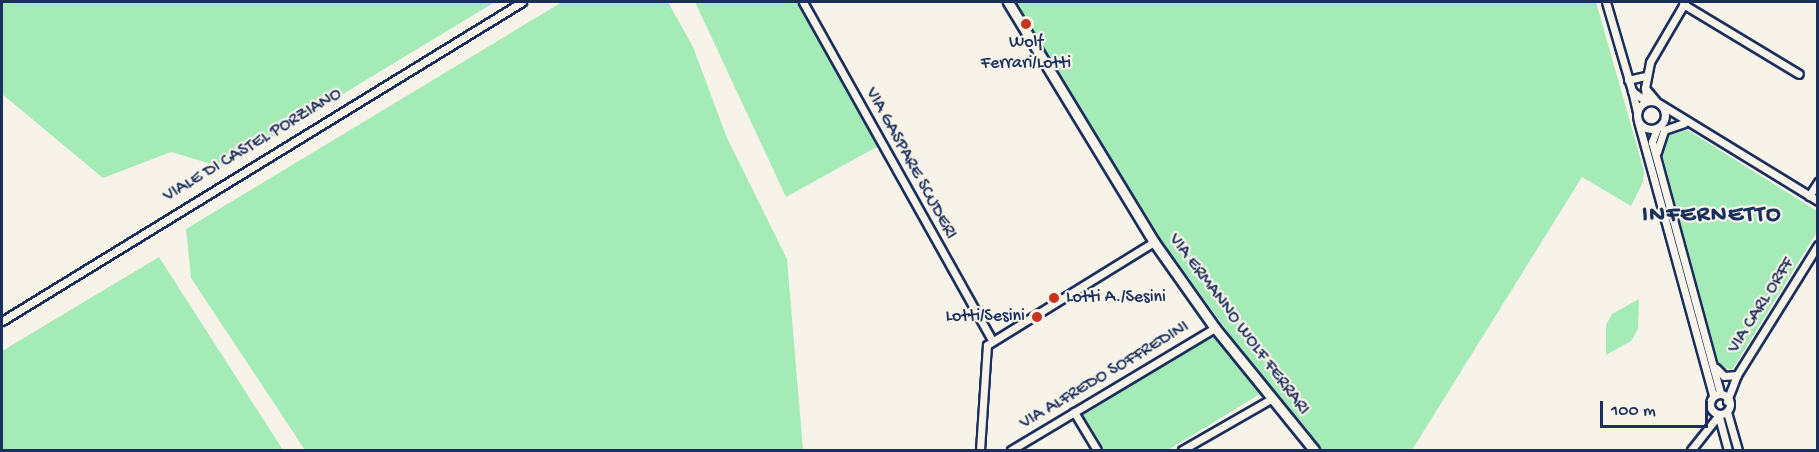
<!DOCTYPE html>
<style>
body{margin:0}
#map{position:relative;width:1819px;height:452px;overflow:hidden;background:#f7f3e8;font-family:"Gochi Hand",sans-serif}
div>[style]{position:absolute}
.green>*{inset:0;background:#a4ebb8}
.roads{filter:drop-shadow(2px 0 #1b2f5e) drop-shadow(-2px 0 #1b2f5e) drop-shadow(0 2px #1b2f5e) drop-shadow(0 -2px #1b2f5e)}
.street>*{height:7px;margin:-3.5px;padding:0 3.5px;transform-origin:3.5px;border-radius:3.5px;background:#f7f3e8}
.street>.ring{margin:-3.5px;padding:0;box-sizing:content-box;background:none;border:7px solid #f7f3e8;border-radius:50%}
.secondary>*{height:9px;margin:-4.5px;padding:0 4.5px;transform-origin:4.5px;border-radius:4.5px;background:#f7f3e8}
.dots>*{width:16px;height:16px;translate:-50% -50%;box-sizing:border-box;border:3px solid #f7f3e8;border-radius:50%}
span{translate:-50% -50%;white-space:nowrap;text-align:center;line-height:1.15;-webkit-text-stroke:4.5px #f7f3e8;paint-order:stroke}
.poi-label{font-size:18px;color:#1b2f5e}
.left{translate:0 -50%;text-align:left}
.right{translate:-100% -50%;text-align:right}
.street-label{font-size:18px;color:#1b2f5e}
.district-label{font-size:24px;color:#1b2f5e;font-weight:700;letter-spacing:1.5px}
.frame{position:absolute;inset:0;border:3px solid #1b2f5e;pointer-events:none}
.scale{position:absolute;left:1600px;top:401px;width:108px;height:27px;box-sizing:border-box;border:3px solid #1b2f5e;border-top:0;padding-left:8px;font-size:18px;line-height:21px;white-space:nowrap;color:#1b2f5e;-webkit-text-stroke:4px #f7f3e8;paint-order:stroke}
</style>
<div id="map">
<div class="green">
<div style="clip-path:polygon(2px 2px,495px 2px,222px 167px,171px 152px,103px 178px,2px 94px)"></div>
<div style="clip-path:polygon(562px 2px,668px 2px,693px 47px,727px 138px,787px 259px,803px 450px,305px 450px,191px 278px,186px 229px)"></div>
<div style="clip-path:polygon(695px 2px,803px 2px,882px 144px,786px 197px)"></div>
<div style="clip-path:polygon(1015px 2px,1596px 2px,1644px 171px,1643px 182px,1631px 206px,1582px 177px,1412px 450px,1322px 450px,1253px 366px,1162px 242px)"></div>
<div style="clip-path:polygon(1677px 129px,1689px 131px,1817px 211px,1817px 232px,1732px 370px,1719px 366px,1662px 155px,1665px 137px)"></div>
<div style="clip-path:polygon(159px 257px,283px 450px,2px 450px,2px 351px)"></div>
<div style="clip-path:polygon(1639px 299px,1638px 329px,1631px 341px,1606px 355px,1606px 325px,1612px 314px)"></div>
<div style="clip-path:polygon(1214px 335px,1260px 394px,1168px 450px,1105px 450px,1083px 415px)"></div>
</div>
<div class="roads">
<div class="street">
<div style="left:803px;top:2px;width:387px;rotate:60.8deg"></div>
<div style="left:1606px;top:2px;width:93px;rotate:73.7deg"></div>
<div style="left:1683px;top:4px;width:135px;rotate:31.1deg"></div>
<div style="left:1628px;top:80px;width:17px;rotate:-13deg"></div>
<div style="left:1645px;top:88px;width:26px;rotate:-79deg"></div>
<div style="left:1650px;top:62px;width:69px;rotate:-59.7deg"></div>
<div class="ring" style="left:1637px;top:101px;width:21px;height:21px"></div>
<div style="left:1660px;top:104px;width:185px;rotate:31.5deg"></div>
<div style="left:1637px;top:112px;width:22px;rotate:-103deg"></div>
<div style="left:1632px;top:91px;width:17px;rotate:36deg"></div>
<div style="left:1646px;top:101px;width:13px;rotate:-94deg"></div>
<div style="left:1645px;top:88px;width:17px;rotate:50deg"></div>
<div style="left:1638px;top:121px;width:285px;rotate:74.7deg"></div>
<div style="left:1657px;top:128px;width:15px;rotate:110deg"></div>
<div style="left:1652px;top:142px;width:259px;rotate:74.8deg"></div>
<div style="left:1657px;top:152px;width:23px;rotate:-72deg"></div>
<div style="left:1664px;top:130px;width:21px;rotate:-19deg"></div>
<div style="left:1809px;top:196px;width:17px;rotate:-57deg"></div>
<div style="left:2px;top:321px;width:610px;rotate:-31.53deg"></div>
<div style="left:1716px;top:368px;width:11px;rotate:45deg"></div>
<div style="left:1724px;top:376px;width:13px;rotate:-4deg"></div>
<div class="ring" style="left:1710px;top:394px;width:13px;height:13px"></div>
<div style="left:1727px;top:401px;width:28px;rotate:-69deg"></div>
<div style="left:1737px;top:375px;width:153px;rotate:-58.1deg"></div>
<div style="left:1074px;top:412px;width:44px;rotate:58.8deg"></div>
<div style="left:1727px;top:412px;width:40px;rotate:74deg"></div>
<div style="left:1719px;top:417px;width:34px;rotate:75deg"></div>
<div style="left:980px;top:450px;width:105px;rotate:-86.2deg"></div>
<div style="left:987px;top:345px;width:196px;rotate:-31.7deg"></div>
<div style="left:1011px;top:450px;width:238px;rotate:-30.9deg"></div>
<div style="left:1182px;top:450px;width:103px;rotate:-29.8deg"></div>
<div style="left:1691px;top:450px;width:43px;rotate:-51.5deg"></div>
</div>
<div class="secondary">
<div style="left:1008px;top:2px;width:281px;rotate:58.7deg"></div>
<div style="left:1154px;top:242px;width:105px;rotate:54.7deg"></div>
<div style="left:1215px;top:328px;width:157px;rotate:50.9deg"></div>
</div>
</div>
<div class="dots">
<div style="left:1026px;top:24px;background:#c8321e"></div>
<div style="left:1054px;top:298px;background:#c8321e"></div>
<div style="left:1037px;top:317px;background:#c8321e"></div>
</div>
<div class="poi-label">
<span style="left:1026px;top:54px">Wolf<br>Ferrari/Lotti</span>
<span class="left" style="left:1066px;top:298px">Lotti A./Sesini</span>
<span class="right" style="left:1025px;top:317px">Lotti/Sesini</span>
</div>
<div class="street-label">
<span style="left:253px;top:146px;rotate:-31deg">VIALE DI CASTEL PORZIANO</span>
<span style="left:910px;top:164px;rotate:61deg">VIA GASPARE SCUDERI</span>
<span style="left:1762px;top:306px;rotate:-58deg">VIA CARL ORFF</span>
<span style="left:1238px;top:325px;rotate:53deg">VIA ERMANNO WOLF FERRARI</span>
<span style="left:1105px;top:376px;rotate:-31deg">VIA ALFREDO SOFFREDINI</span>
</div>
<div class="district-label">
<span style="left:1712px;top:216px">INFERNETTO</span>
</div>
<div class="frame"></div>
<div class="scale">100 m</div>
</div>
